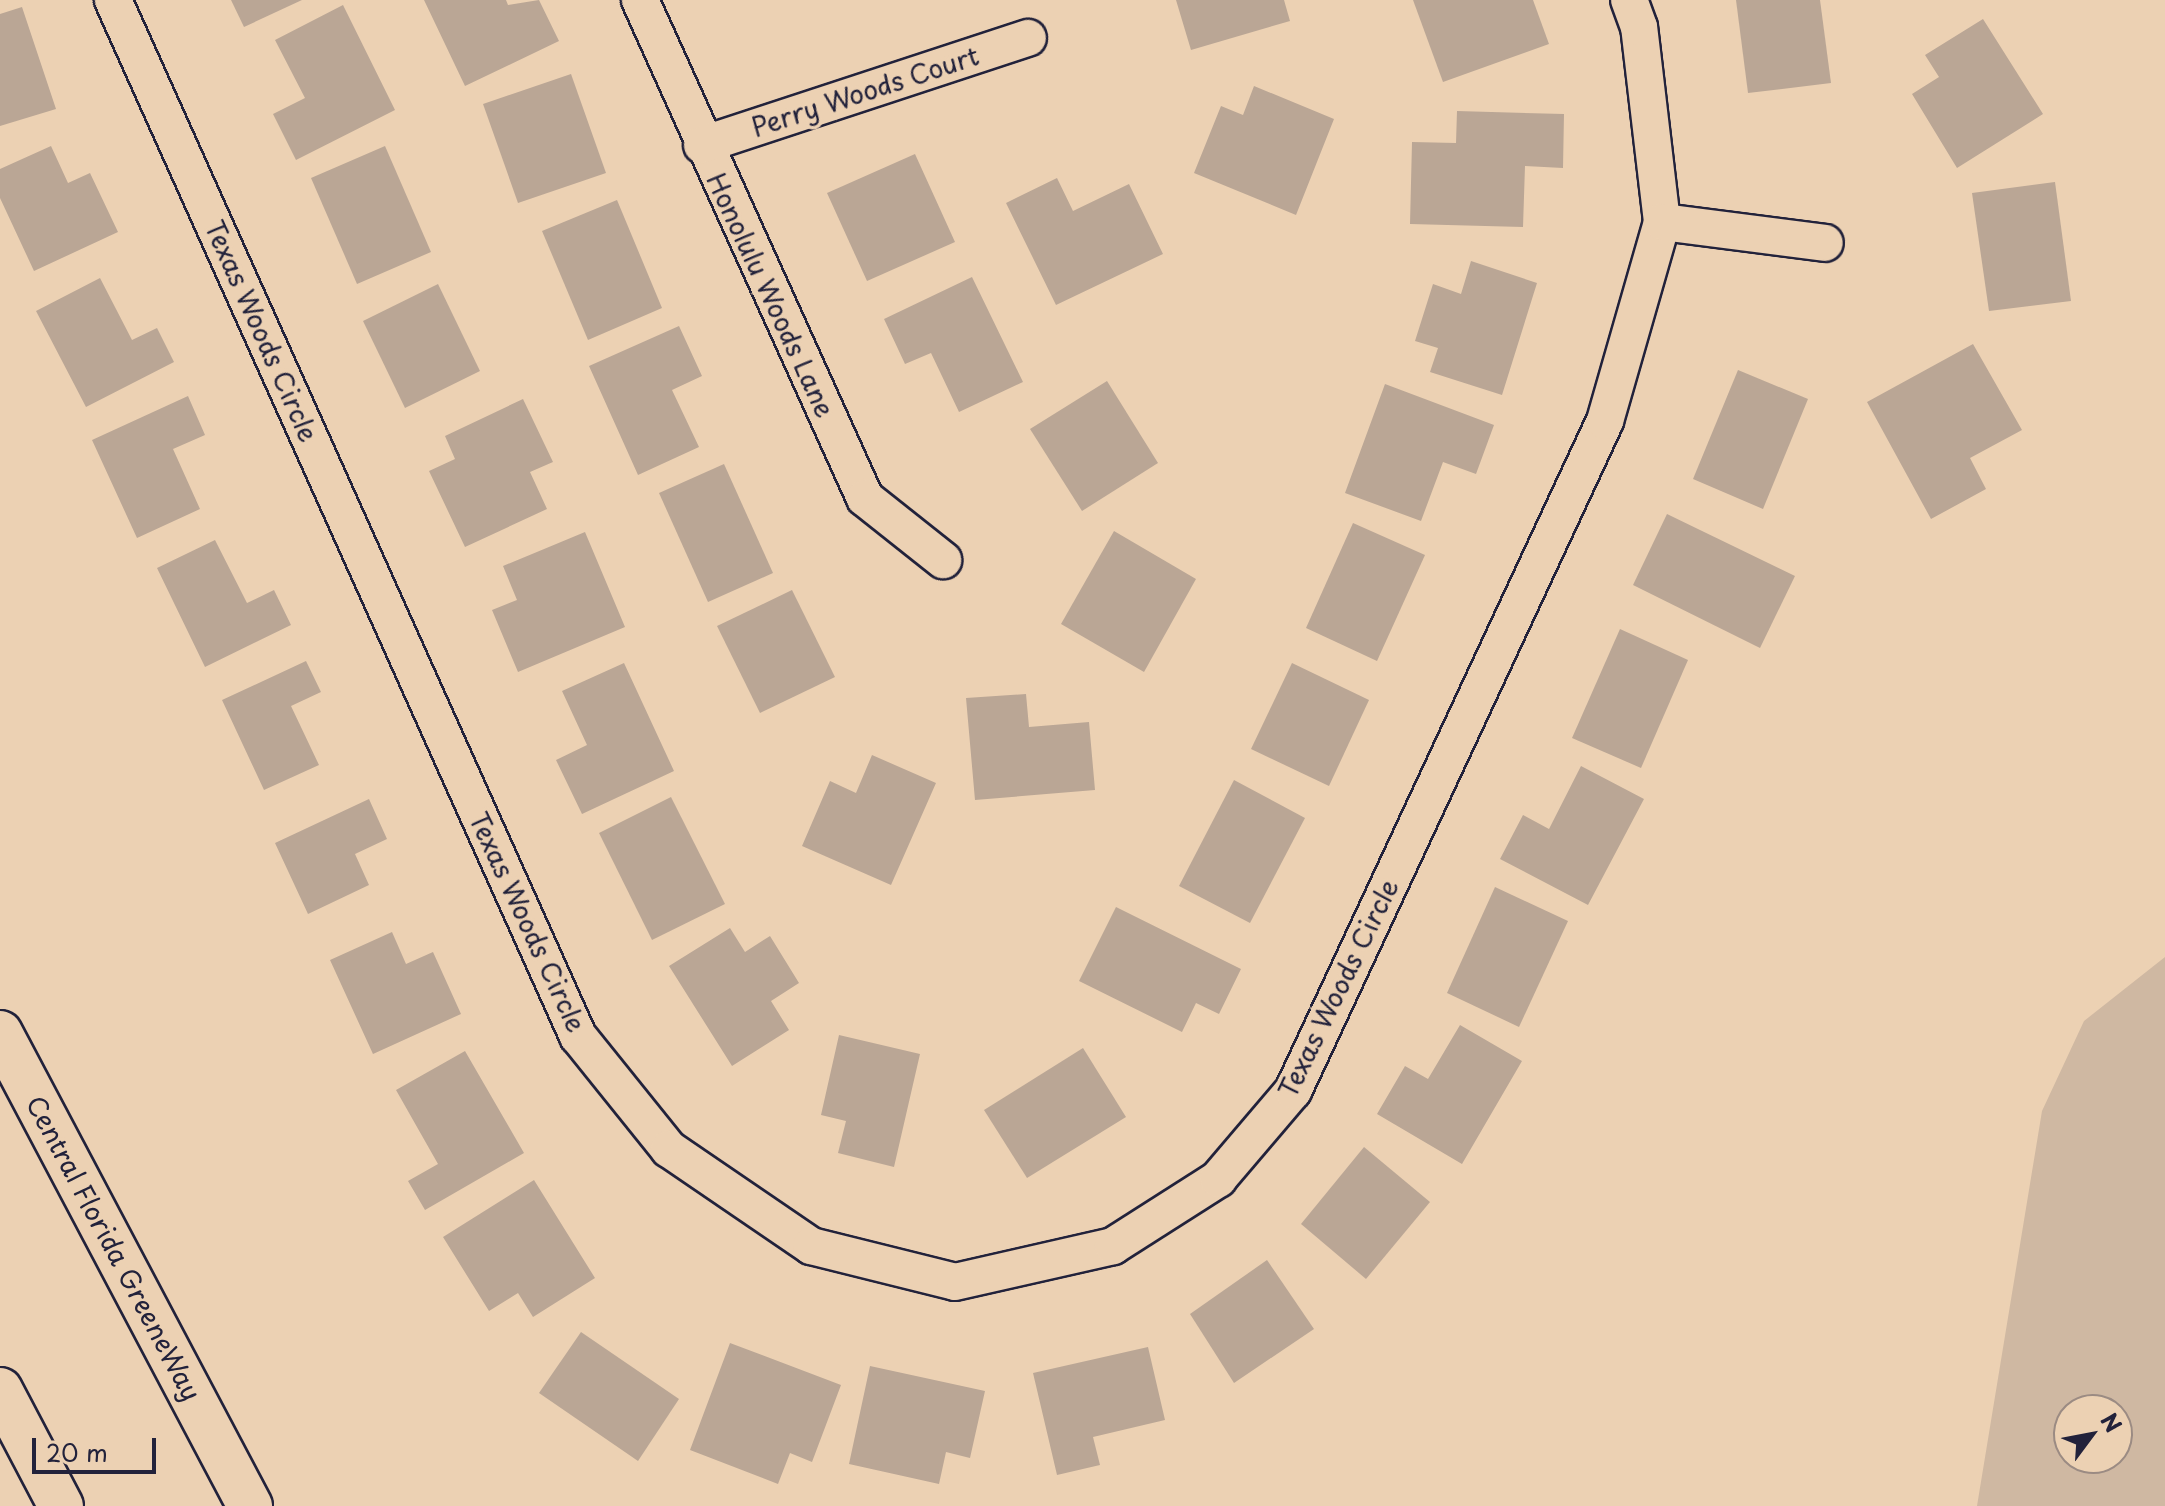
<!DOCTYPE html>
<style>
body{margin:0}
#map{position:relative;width:2165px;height:1506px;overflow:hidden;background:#ecd1b3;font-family:"Playpen Sans",sans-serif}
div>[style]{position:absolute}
.green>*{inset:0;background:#cfb8a2}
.building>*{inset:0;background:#baa695}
.roads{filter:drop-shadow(2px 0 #22223b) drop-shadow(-2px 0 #22223b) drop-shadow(0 2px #22223b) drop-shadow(0 -2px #22223b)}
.street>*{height:36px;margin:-18px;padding:0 18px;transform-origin:18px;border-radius:18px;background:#ecd1b3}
.highway>*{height:44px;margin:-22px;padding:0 22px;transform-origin:22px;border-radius:22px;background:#ecd1b3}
span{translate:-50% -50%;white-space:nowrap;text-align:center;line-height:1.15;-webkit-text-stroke:7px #ecd1b3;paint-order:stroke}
.street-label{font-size:26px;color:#22223b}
.north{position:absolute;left:2053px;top:1394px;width:80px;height:80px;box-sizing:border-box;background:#ecd1b3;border:2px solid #9b8b83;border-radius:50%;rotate:58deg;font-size:22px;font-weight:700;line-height:32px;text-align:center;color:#22223b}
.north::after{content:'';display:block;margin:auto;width:28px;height:36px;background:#22223b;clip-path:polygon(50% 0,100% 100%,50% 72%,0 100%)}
.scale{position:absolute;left:32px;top:1438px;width:124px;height:36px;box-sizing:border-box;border:4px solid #22223b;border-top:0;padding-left:10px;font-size:24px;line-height:28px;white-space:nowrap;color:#22223b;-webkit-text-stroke:6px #ecd1b3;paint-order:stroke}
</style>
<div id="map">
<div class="green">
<div style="clip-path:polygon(evenodd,2165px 957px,2165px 1506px,1977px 1506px,2042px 1111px,2084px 1021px,2165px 957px,2069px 1410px,2117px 1410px,2117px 1458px,2069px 1458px,2069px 1410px)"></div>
</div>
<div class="building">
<div style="clip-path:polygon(231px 0,302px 0,244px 27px)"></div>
<div style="clip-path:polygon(424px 0,506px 0,508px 5px,539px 0,559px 41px,465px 86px)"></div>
<div style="clip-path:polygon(1176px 0,1284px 0,1290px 21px,1191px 50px)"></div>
<div style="clip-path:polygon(1413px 0,1533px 0,1549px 44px,1443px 82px)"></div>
<div style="clip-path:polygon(1736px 0,1820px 0,1831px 83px,1748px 93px)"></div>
<div style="clip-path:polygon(343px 5px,395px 110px,296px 160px,273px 114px,305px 98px,275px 40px)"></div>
<div style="clip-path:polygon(22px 7px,56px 109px,0 126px,0 14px)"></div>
<div style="clip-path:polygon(1983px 19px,2043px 114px,1957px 168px,1912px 94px,1939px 77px,1925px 55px)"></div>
<div style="clip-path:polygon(571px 74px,606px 173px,518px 203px,483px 104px)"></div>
<div style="clip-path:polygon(1254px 86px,1334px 119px,1296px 215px,1194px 173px,1221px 106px,1243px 115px)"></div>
<div style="clip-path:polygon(1457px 111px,1564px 114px,1563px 168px,1525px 166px,1523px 227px,1410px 224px,1412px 142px,1456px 143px)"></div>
<div style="clip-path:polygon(51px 146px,68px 183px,90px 173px,118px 232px,34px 271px,0 198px,0 169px)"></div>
<div style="clip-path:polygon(385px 146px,431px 252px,357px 284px,311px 178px)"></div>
<div style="clip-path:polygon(915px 154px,955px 242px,867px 281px,827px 193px)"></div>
<div style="clip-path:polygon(1057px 178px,1073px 211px,1129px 184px,1163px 254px,1056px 305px,1006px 203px)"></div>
<div style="clip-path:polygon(2055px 182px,2071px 301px,1989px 311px,1972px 193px)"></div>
<div style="clip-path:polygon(617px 200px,662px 308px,588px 340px,542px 231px)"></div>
<div style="clip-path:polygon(1471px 261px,1537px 283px,1502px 395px,1430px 372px,1438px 348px,1415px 341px,1433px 284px,1461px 294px)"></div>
<div style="clip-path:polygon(972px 277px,1023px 382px,959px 412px,931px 353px,905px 364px,884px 319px)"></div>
<div style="clip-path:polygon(100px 278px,132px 340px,157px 328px,174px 362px,86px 407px,36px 311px)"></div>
<div style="clip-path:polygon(438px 284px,480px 371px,405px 408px,363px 321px)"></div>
<div style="clip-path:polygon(679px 326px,702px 376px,672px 390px,699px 447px,638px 475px,589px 366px)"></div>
<div style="clip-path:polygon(1973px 344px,2022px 430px,1970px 458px,1986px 489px,1931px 519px,1867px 402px)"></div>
<div style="clip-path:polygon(1738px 370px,1808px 399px,1763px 509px,1693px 479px)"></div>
<div style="clip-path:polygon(1107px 381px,1158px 463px,1082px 511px,1030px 429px)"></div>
<div style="clip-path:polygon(1385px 384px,1494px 425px,1476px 474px,1443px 462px,1421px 521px,1345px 493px)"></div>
<div style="clip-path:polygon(188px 396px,205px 435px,173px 449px,200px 509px,137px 538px,92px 440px)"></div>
<div style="clip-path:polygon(523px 399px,553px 462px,530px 472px,547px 509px,465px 547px,429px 471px,455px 459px,445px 436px)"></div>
<div style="clip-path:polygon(724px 464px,773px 573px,708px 602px,659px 493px)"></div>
<div style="clip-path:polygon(1667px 514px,1795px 576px,1760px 648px,1633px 585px)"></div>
<div style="clip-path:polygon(1353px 523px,1425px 555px,1377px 661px,1306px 628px)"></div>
<div style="clip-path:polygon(1114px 531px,1196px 579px,1144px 672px,1061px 624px)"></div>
<div style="clip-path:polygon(585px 532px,625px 627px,518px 672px,492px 610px,517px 600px,503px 566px)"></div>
<div style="clip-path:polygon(215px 540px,247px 603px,274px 590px,291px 625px,205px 667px,157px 568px)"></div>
<div style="clip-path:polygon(792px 590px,835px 677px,760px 713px,717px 626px)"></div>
<div style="clip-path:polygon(1620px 629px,1688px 660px,1641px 768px,1572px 738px)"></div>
<div style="clip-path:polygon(306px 661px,321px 692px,291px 706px,319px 765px,264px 790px,222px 700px)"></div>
<div style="clip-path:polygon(624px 663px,674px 771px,582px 814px,556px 760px,587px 745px,562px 691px)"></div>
<div style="clip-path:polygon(1292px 663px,1369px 700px,1329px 786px,1251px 749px)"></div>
<div style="clip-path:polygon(1026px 694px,1029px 727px,1089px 722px,1095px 790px,975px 800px,966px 698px)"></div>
<div style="clip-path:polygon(872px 755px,936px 783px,891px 885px,802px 846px,830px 781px,856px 793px)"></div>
<div style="clip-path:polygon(1581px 766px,1644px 799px,1588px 905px,1500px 859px,1523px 815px,1549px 829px)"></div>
<div style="clip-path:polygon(1234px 780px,1305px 818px,1250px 923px,1179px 886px)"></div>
<div style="clip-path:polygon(671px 797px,725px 904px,652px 940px,599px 833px)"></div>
<div style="clip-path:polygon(369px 799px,387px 839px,355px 854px,369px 885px,308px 914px,275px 843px)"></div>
<div style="clip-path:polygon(1495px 887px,1568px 921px,1519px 1027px,1447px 993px)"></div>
<div style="clip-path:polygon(1116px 907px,1241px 969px,1219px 1014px,1196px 1003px,1182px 1032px,1079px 981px)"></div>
<div style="clip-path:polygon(730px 928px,745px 952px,770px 936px,799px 983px,771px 1001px,789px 1030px,732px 1066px,669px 966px)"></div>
<div style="clip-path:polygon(392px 932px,406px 964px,433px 952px,461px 1014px,373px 1054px,330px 960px)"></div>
<div style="clip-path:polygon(1460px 1025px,1522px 1061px,1462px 1164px,1377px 1114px,1405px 1066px,1428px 1079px)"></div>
<div style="clip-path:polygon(839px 1035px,920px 1054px,894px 1167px,838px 1153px,846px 1121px,821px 1115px)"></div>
<div style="clip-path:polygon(1083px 1048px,1126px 1117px,1027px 1178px,984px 1110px)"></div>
<div style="clip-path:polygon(465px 1051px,524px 1153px,425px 1210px,408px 1181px,438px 1164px,396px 1090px)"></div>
<div style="clip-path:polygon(1364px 1147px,1430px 1202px,1366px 1279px,1301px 1224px)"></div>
<div style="clip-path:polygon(534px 1180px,595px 1278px,533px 1317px,518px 1293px,489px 1311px,443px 1237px)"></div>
<div style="clip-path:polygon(1267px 1260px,1314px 1329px,1234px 1383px,1190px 1314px)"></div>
<div style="clip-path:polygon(581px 1332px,679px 1399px,638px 1461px,539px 1393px)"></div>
<div style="clip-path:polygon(730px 1343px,841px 1385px,812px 1462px,790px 1453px,778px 1484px,690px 1450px)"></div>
<div style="clip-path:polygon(1148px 1347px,1165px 1420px,1093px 1437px,1100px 1465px,1057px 1475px,1033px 1373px)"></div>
<div style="clip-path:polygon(870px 1366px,985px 1391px,970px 1458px,946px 1452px,939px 1484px,849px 1464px)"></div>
</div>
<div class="roads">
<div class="street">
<div style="left:113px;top:0;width:1136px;rotate:65.83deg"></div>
<div style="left:578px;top:1036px;width:145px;rotate:51.2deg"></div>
<div style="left:669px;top:1149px;width:172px;rotate:34.3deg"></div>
<div style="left:811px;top:1246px;width:148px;rotate:14deg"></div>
<div style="left:955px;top:1282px;width:162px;rotate:-12.8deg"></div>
<div style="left:1113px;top:1246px;width:125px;rotate:-32.5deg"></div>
<div style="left:1218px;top:1179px;width:116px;rotate:-49.6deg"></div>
<div style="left:1293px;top:1091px;width:739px;rotate:-65.03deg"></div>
<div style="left:1605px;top:421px;width:207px;rotate:-74deg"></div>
<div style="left:1662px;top:222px;width:196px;rotate:-96.7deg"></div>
<div style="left:1639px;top:27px;width:29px;rotate:-110deg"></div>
<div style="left:640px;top:0;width:546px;rotate:65.69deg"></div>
<div style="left:865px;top:498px;width:100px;rotate:38.5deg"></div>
<div style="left:702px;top:145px;width:343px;rotate:-18.2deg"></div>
<div style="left:1662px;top:222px;width:164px;rotate:7.3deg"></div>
</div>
<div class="highway">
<div style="left:0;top:1033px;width:535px;rotate:62.14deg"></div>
<div style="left:0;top:1390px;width:131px;rotate:62.3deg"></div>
</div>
</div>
<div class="street-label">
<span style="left:865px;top:91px;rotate:-18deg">Perry Woods Court</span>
<span style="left:771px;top:295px;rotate:65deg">Honolulu Woods Lane</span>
<span style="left:262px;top:331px;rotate:66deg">Texas Woods Circle</span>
<span style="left:528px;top:922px;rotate:65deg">Texas Woods Circle</span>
<span style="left:1338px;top:988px;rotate:-64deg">Texas Woods Circle</span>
<span style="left:114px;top:1248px;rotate:62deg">Central Florida GreeneWay</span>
</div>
<div class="north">N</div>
<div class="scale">20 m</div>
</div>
